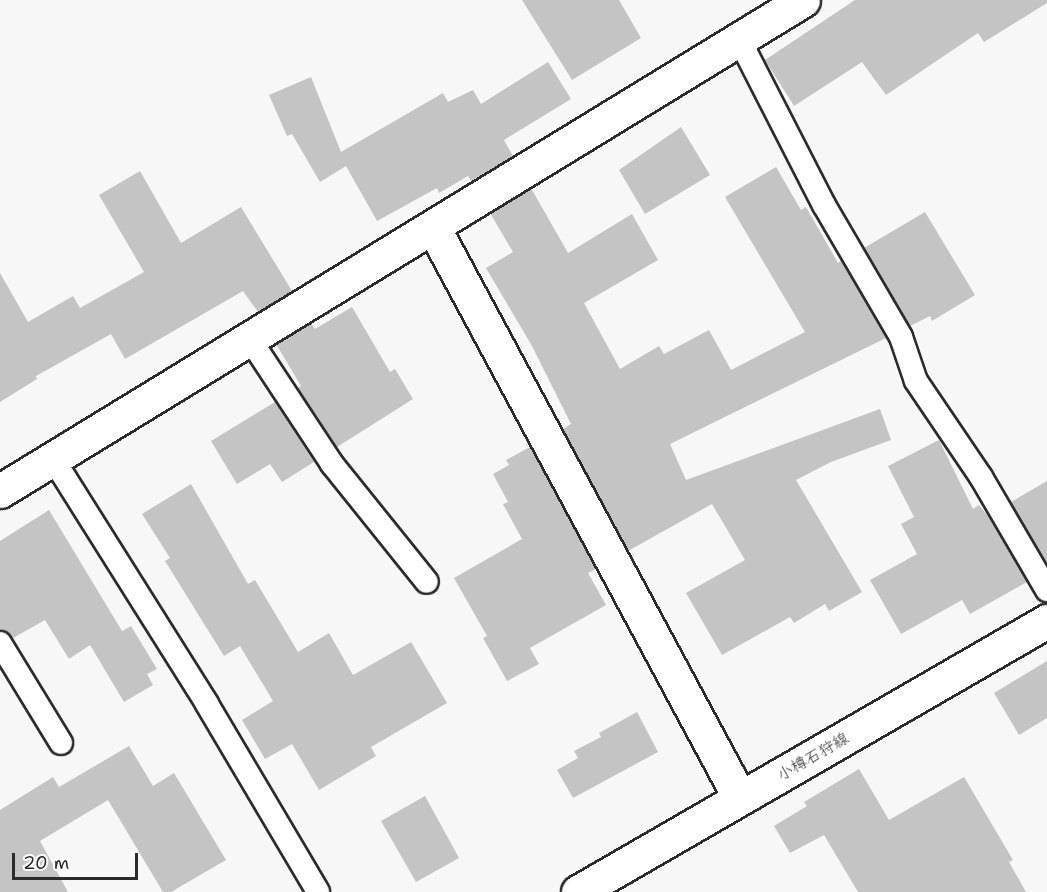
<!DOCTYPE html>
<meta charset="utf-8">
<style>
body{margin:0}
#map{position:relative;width:1047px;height:892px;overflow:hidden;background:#f7f7f7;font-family:"Shantell Sans","Klee One",sans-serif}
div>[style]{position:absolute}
.building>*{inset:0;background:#c4c4c4}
.roads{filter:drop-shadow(2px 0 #2b2b2b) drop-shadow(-2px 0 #2b2b2b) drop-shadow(0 2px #2b2b2b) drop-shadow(0 -2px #2b2b2b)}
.service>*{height:22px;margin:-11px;padding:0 11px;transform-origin:11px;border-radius:11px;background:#fff}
.minor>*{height:33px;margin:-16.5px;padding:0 16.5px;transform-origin:16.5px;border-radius:16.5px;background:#fff}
.secondary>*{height:33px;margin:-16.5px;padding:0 16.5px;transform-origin:16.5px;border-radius:16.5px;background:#fff}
span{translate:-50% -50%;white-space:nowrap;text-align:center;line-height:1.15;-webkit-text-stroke:5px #fff;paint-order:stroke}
.street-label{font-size:16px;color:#2b2b2b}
.scale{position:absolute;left:12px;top:853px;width:126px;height:27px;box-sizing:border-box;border:3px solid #2b2b2b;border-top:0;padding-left:8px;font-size:18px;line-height:21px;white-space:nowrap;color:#2b2b2b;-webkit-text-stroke:4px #fff;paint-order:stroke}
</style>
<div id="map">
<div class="building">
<div style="clip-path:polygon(522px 0,619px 0,641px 38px,572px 80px)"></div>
<div style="clip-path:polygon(855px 0,1047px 0,1047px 3px,984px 42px,978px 33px,886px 95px,862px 62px,794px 106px,765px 60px)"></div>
<div style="clip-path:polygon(548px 62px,571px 99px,504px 140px,513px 156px,471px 181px,468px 176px,439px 193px,437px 188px,377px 221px,346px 166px,320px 182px,292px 134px,287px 136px,269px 95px,311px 77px,341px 152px,443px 93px,448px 102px,473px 90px,481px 104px)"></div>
<div style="clip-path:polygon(681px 127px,710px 175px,645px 214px,619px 170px)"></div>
<div style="clip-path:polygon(776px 167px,801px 210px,806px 207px,838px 263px,841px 261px,886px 338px,670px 444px,686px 480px,880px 409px,891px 440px,831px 462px,796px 480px,862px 592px,829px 611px,825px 604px,794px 623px,790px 617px,722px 655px,686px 593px,745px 560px,712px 504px,628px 551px,563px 429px,571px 424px,532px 346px,486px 268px,513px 252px,490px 213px,531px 188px,568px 253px,632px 214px,658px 260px,584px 303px,620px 369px,659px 346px,664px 354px,709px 330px,731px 370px,805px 332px,725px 197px)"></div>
<div style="clip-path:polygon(140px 171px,181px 243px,241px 207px,292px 291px,258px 312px,243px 291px,125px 359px,111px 334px,36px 376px,37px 379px,0 402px,0 273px,28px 322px,73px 296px,80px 308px,144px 272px,99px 195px)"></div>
<div style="clip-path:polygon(925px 212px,975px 295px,932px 321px,930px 316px,910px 326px,864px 248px)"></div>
<div style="clip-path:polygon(352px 307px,390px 372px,395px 369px,413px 399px,337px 447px,298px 388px,301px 386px,276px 344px,311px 323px,315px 329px)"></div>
<div style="clip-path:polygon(275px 402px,314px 462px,282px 482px,270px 464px,237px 484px,211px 441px)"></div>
<div style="clip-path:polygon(939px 440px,973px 509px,979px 505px,988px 516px,1027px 582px,970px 614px,962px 600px,901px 634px,870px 580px,917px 554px,901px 524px,914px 517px,888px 466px)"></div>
<div style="clip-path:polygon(530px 447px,596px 569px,588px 573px,606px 605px,530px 648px,539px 664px,507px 681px,483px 638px,487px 636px,454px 578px,522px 539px,503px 504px,508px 502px,493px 474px,509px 465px,506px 460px)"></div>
<div style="clip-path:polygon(1047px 481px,1047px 563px,1011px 502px)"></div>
<div style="clip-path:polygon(191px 484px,248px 584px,255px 580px,298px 652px,329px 633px,353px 675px,411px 642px,447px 703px,371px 747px,376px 756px,319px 790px,292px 744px,265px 759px,242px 720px,273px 701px,240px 646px,224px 656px,165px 561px,170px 558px,142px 514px)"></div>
<div style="clip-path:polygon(49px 510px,122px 631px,131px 626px,157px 669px,147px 674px,153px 685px,124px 702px,90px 645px,69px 659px,45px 620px,13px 638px,0 630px,0 541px)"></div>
<div style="clip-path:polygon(1047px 661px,1047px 718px,1019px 735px,994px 693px)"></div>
<div style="clip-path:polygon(637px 712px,658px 752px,573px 798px,557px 770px,578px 758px,574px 751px,601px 737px,599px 733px)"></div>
<div style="clip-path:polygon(129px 746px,153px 786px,174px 773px,226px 860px,171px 892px,163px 892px,108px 800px,40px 841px,68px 892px,0 892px,0 810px,53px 777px,59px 787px)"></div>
<div style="clip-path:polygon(859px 769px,889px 820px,964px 777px,1013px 860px,1009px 862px,1026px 892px,858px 892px,824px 835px,790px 853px,774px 826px,807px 806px,804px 802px)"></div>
<div style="clip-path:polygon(425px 796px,459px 858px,416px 882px,381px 821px)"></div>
</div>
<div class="roads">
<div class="service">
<div style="left:739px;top:39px;width:186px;rotate:62.9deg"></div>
<div style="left:824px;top:205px;width:153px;rotate:59.7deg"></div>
<div style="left:901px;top:337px;width:46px;rotate:71.2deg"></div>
<div style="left:916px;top:381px;width:116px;rotate:55.9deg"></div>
<div style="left:981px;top:477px;width:131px;rotate:59.7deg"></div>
<div style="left:249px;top:338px;width:151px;rotate:56.6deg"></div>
<div style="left:332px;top:464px;width:151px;rotate:51.2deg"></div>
<div style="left:53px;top:459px;width:289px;rotate:57.8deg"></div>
<div style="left:207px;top:704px;width:218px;rotate:59.4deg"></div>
<div style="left:0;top:643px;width:117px;rotate:58.6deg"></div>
</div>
<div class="minor">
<div style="left:433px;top:227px;width:648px;rotate:61.74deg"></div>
<div style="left:0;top:491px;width:941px;rotate:-31.44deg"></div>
</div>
<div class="secondary">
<div style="left:578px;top:892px;width:542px;rotate:-30.02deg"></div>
</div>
</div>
<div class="street-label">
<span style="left:813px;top:757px;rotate:-30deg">小樽石狩線</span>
</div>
<div class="scale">20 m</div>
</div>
